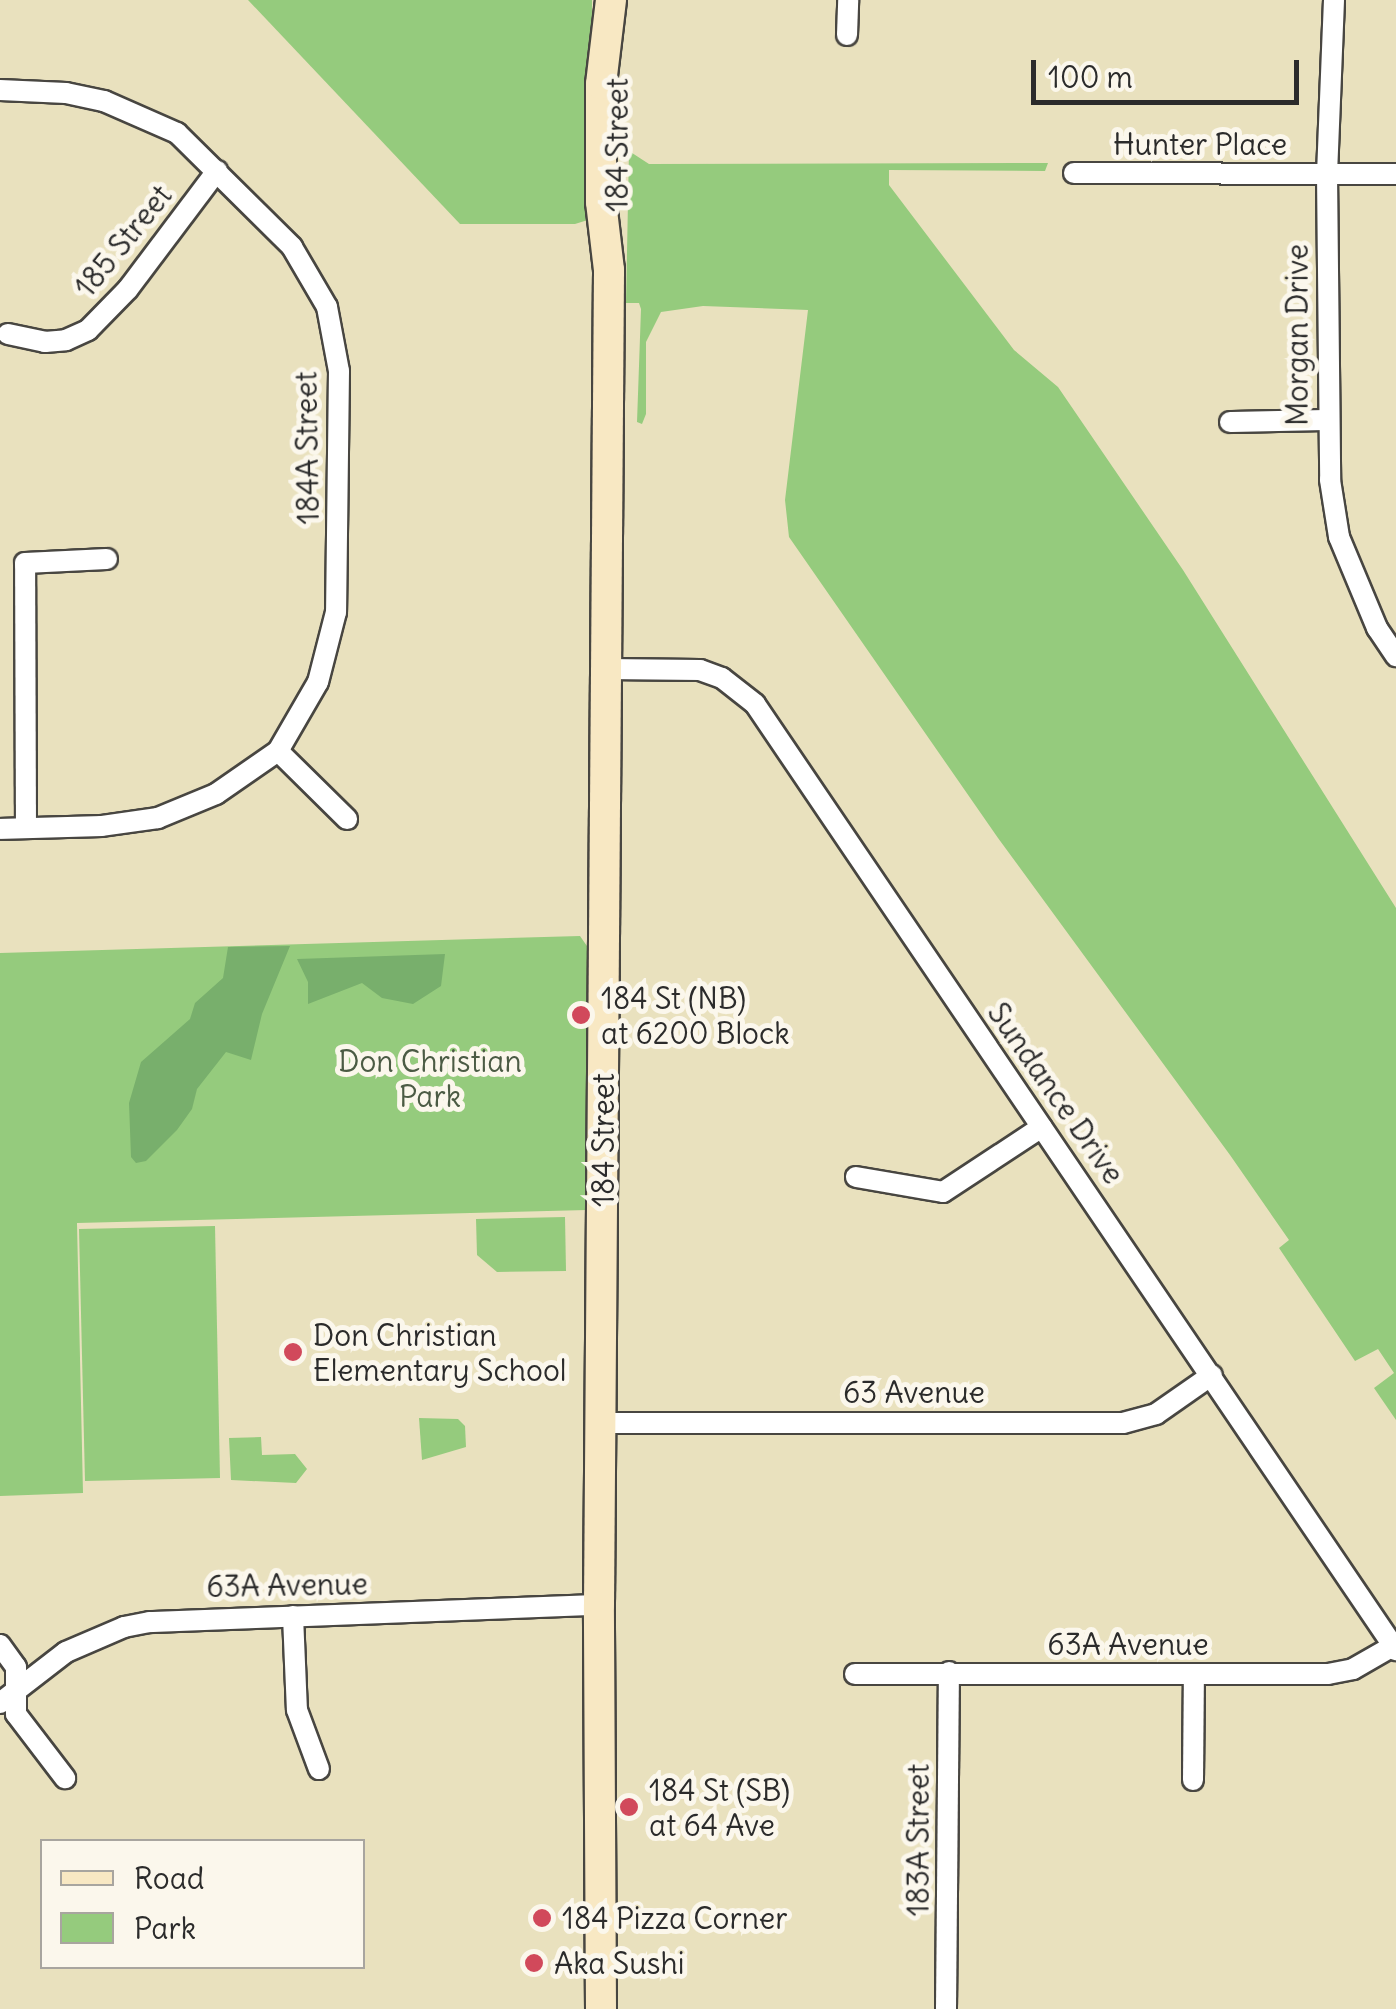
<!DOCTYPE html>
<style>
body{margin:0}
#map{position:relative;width:1396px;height:2009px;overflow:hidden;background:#e9e1be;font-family:Delius,sans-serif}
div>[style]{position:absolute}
.green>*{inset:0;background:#95cb7d}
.forest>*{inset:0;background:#78af6c}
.roads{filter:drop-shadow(2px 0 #484641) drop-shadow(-2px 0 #484641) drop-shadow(0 2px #484641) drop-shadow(0 -2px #484641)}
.minor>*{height:20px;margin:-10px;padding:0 10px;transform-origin:10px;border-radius:10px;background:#fff}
.secondary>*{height:30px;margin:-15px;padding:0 15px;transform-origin:15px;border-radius:15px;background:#f8e8c3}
.dots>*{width:28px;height:28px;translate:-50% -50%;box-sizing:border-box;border:5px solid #fbf7ec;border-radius:50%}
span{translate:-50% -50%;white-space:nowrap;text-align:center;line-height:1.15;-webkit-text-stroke:10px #fbf7ec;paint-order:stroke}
.street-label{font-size:30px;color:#2b2b2b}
.poi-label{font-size:30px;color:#2b2b2b}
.left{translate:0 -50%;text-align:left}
.park-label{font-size:30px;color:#4b5b44}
.legend{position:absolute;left:40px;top:1839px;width:325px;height:130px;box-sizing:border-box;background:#fbf7ec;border:2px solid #a8a59f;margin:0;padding:12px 18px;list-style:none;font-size:30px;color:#2b2b2b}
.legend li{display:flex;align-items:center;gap:20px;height:50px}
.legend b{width:50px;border:2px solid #a8a59f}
.scale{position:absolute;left:1031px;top:60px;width:268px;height:45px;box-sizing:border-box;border:5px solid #2b2b2b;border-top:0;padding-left:12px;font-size:30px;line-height:35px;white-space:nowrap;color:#2b2b2b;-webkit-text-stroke:8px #fbf7ec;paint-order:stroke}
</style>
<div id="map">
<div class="green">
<div style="clip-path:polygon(248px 0,592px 0,591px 219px,575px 224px,460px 224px)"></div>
<div style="clip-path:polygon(629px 151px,649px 164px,1048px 163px,1045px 171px,889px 170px,889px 185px,1014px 350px,1058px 387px,1183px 570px,1396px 908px,1396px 1420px,1374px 1388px,1394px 1373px,1378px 1349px,1355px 1361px,1279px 1248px,1289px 1240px,1230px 1155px,998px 838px,789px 537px,785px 500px,808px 310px,703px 306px,661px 312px,646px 342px,646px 414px,642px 424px,637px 422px,641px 309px,639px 303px,626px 303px)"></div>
<div style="clip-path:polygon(580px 936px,589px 949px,587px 1210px,77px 1223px,83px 1493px,0 1496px,0 953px)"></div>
<div style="clip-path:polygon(565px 1217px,566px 1271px,497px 1272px,477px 1255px,476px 1219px)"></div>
<div style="clip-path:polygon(215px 1226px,220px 1478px,85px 1481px,79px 1229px)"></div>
<div style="clip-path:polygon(419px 1418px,458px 1419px,465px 1426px,466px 1447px,422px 1460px)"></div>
<div style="clip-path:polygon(261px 1437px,262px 1455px,295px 1454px,307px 1469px,296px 1483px,231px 1480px,229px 1438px)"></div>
</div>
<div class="forest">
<div style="clip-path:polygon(290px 946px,262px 1014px,251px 1060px,226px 1052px,197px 1089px,192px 1109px,177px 1130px,146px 1161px,136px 1163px,131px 1157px,129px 1103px,141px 1062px,190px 1019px,195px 1003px,223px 978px,228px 947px)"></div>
<div style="clip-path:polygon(445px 954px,441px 986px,413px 1004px,382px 998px,362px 983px,308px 1004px,308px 982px,297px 959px)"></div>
</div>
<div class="roads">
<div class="minor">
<div style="left:1334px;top:0;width:174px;rotate:92.3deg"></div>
<div style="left:1327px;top:174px;width:306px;rotate:89.4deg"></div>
<div style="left:1330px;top:480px;width:58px;rotate:81deg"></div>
<div style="left:1339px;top:537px;width:99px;rotate:67.3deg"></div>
<div style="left:1377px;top:628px;width:34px;rotate:56deg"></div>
<div style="left:847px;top:35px;width:35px;rotate:-88deg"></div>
<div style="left:0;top:90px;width:66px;rotate:2.6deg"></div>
<div style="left:66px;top:93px;width:39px;rotate:12deg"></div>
<div style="left:104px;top:101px;width:80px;rotate:23.7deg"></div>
<div style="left:177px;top:133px;width:162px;rotate:44.7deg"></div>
<div style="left:292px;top:247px;width:69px;rotate:59.7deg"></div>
<div style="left:327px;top:307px;width:65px;rotate:79.4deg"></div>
<div style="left:339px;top:371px;width:241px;rotate:90.7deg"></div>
<div style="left:336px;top:612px;width:72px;rotate:104.4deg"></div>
<div style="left:318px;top:682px;width:80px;rotate:120.1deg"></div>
<div style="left:278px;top:751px;width:75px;rotate:145.3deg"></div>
<div style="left:216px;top:794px;width:63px;rotate:157.5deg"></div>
<div style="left:158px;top:818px;width:58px;rotate:172deg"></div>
<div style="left:101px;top:826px;width:101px;rotate:178.3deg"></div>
<div style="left:1074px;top:173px;width:322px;rotate:0.2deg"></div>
<div style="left:8px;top:334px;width:38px;rotate:12deg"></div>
<div style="left:45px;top:342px;width:21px;rotate:-5deg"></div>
<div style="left:66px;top:340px;width:24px;rotate:-24deg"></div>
<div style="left:88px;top:330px;width:57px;rotate:-45.7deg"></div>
<div style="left:128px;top:289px;width:148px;rotate:-53deg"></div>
<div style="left:1230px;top:422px;width:97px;rotate:-1.2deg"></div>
<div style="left:606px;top:669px;width:94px;rotate:0.6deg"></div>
<div style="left:700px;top:670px;width:23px;rotate:20deg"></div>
<div style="left:722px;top:678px;width:42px;rotate:38.2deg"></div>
<div style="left:755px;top:704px;width:1143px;rotate:55.88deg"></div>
<div style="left:278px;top:751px;width:97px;rotate:44.6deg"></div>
<div style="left:26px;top:828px;width:265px;rotate:-90.2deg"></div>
<div style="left:25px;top:563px;width:82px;rotate:-2.8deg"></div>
<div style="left:856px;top:1177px;width:88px;rotate:9.8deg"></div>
<div style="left:943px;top:1192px;width:118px;rotate:-33.3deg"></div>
<div style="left:602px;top:1423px;width:521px"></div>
<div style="left:1123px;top:1423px;width:34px;rotate:-15deg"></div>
<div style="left:1156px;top:1414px;width:68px;rotate:-34.9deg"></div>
<div style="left:293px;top:1616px;width:94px;rotate:87.6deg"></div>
<div style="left:297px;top:1710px;width:63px;rotate:69.6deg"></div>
<div style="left:0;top:1645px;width:27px;rotate:54deg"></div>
<div style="left:16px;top:1667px;width:47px;rotate:90deg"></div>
<div style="left:16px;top:1714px;width:81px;rotate:52.6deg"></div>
<div style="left:855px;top:1674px;width:473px"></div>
<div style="left:1328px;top:1674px;width:25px;rotate:-11deg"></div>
<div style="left:1353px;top:1669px;width:46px;rotate:-29.9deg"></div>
<div style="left:0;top:1703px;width:83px;rotate:-37.7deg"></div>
<div style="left:66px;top:1652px;width:63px;rotate:-23.3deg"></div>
<div style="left:124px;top:1627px;width:26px;rotate:-11deg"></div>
<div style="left:150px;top:1622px;width:449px;rotate:-2.2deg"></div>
<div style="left:1193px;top:1780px;width:106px;rotate:-89.5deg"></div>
<div style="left:946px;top:2009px;width:337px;rotate:-89.5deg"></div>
</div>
<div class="secondary">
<div style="left:601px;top:2009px;width:404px;rotate:-90.3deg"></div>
<div style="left:599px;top:1605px;width:1335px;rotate:-89.57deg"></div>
<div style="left:609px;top:270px;width:68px;rotate:-96.7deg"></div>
<div style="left:601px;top:202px;width:118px;rotate:-90deg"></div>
<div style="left:601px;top:84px;width:85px;rotate:-83.2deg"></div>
</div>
</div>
<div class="dots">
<div style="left:581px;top:1015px;background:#d1495b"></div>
<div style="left:293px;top:1352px;background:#d1495b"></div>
<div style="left:629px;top:1807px;background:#d1495b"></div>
<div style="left:542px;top:1918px;background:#d1495b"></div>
<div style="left:534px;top:1963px;background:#d1495b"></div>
</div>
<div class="street-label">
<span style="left:1200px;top:144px">Hunter Place</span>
<span style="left:617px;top:145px;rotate:-90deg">184 Street</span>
<span style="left:123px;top:241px;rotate:-51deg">185 Street</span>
<span style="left:1297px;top:335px;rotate:-90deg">Morgan Drive</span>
<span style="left:307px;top:448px;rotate:-91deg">184A Street</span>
<span style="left:1056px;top:1093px;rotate:55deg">Sundance Drive</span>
<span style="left:603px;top:1140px;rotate:-90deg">184 Street</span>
<span style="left:914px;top:1392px">63 Avenue</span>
<span style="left:287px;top:1585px;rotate:-1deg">63A Avenue</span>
<span style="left:1128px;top:1644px">63A Avenue</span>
<span style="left:918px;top:1840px;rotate:-90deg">183A Street</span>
</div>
<div class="poi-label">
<span class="left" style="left:601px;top:1015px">184 St (NB)<br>at 6200 Block</span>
<span class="left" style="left:313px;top:1352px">Don Christian<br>Elementary School</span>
<span class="left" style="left:649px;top:1807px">184 St (SB)<br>at 64 Ave</span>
<span class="left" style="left:562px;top:1918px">184 Pizza Corner</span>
<span class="left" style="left:554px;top:1963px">Aka Sushi</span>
</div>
<div class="park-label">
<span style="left:430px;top:1078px">Don Christian<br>Park</span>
</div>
<ul class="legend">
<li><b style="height:12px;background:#f8e8c3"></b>Road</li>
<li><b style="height:28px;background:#95cb7d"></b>Park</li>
</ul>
<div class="scale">100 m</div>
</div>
